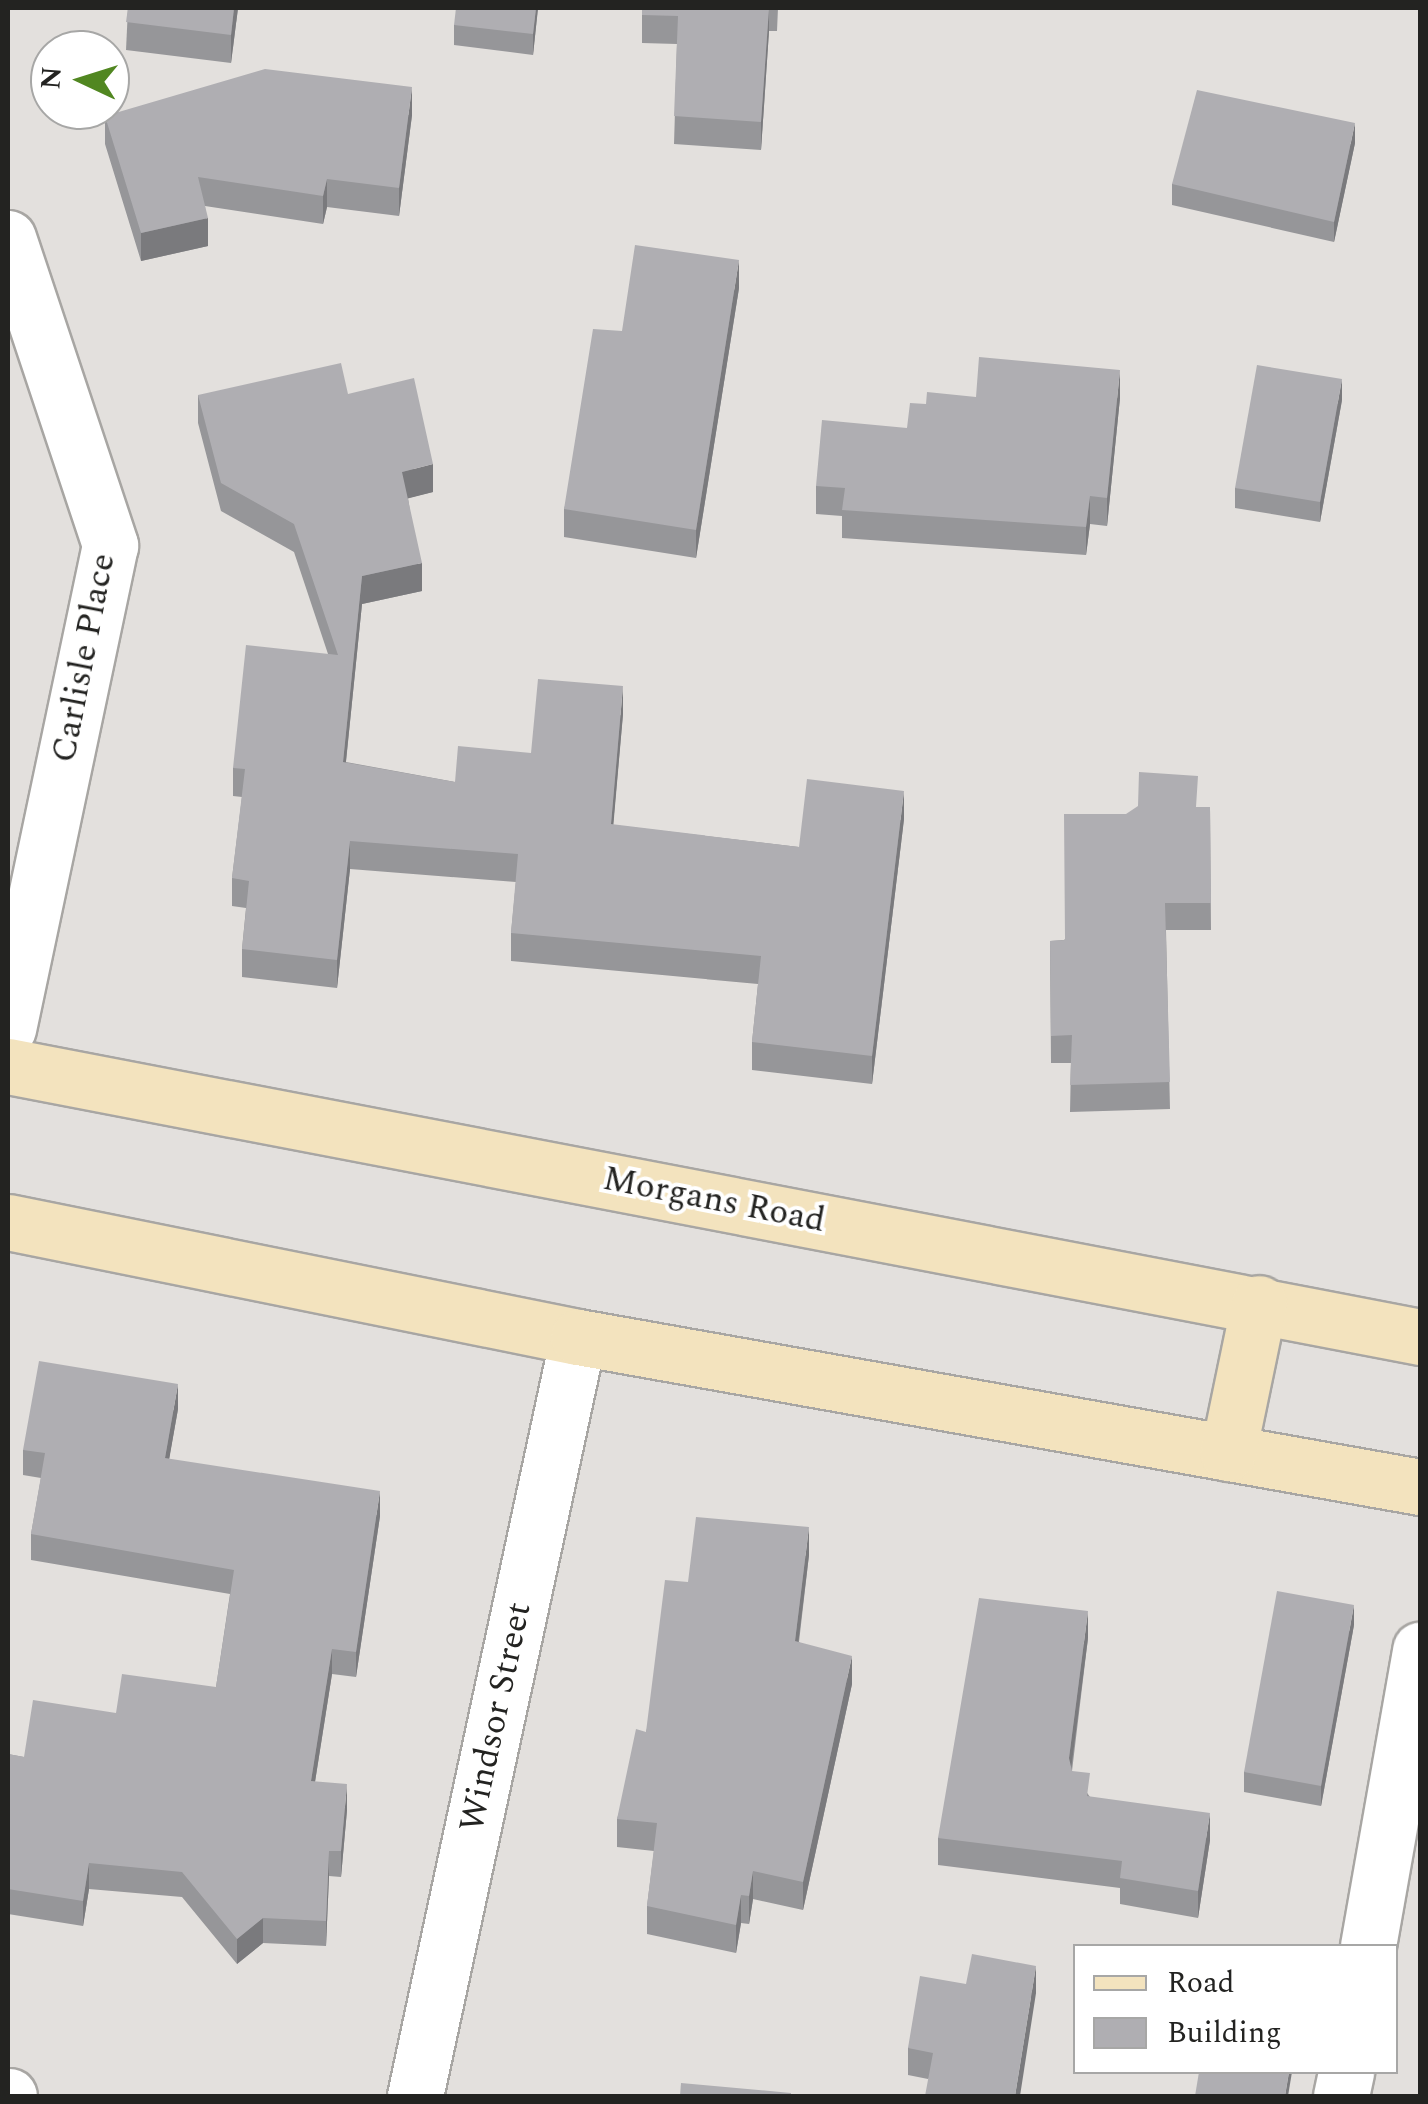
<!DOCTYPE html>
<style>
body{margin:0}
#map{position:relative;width:1428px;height:2104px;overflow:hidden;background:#e3e0dd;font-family:Spectral,serif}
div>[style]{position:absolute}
.roads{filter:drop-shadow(2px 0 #a8a6a3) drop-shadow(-2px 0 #a8a6a3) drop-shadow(0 2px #a8a6a3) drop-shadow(0 -2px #a8a6a3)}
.street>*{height:55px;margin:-27.5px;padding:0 27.5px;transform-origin:27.5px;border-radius:27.5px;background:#fff}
.secondary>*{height:55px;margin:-27.5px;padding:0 27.5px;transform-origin:27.5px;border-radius:27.5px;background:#f3e3be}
.wall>*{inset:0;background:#969699}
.shaded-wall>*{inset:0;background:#7a7a7d}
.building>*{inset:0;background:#afaeb2}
span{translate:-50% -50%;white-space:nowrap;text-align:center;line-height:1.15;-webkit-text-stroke:8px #fff;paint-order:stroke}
.street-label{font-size:35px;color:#232321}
.frame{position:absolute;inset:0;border:10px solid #232321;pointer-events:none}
.legend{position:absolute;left:1073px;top:1944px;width:325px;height:130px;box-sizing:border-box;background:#fff;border:2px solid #a7a7a6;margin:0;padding:12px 18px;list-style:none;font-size:30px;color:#232321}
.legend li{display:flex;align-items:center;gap:20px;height:50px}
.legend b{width:50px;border:2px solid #a7a7a6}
.north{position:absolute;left:30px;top:30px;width:100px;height:100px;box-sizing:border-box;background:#fff;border:2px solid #a7a7a6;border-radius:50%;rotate:274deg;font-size:28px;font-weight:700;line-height:40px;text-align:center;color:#232321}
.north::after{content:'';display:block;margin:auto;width:35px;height:45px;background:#518721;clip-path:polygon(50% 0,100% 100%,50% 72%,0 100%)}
</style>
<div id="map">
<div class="roads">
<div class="street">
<div style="left:8px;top:238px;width:324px;rotate:71.6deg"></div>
<div style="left:110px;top:545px;width:494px;rotate:101.9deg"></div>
<div style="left:1368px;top:1946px;width:301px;rotate:-80deg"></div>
<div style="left:8px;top:2096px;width:1px"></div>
<div style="left:415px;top:2096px;width:776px;rotate:-77.88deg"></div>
<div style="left:1341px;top:2096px;width:25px;rotate:-78deg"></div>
</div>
<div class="secondary">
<div style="left:8px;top:1066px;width:1438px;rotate:10.86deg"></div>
<div style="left:8px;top:1222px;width:581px;rotate:11.41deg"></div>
<div style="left:578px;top:1337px;width:855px;rotate:10.1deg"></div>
<div style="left:1228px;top:1453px;width:153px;rotate:-78.3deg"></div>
</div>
</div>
<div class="wall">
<div style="clip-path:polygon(128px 8px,238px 8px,231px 63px,126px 50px)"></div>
<div style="clip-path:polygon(538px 8px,533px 55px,454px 45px,454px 25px)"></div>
<div style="clip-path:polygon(642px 8px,778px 8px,777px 31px,769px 31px,761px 150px,674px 144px,677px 44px,642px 43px)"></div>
<div style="clip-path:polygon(412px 115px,399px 216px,327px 207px,323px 224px,205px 206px,208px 246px,141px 261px,105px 144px,105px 116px)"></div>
<div style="clip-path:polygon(1355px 143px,1334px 242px,1172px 205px,1172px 184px)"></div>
<div style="clip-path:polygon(739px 288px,696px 558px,564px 537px,564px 509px,622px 331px)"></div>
<div style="clip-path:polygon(348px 394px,433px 492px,408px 498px,422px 591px,362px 604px,346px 762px,455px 782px,531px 753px,623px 714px,613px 825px,799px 847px,904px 819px,872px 1084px,752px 1070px,752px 1042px,758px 984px,511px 961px,511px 933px,516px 882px,350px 869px,337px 988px,242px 977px,242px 949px,246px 908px,232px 906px,232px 878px,242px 797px,233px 796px,233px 768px,328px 654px,294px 552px,221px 511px,198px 423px,198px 395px)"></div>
<div style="clip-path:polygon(976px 397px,1120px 398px,1107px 526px,1090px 524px,1086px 555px,842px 538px,842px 516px,816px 514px,816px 486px,907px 428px,926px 404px)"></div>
<div style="clip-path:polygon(1342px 400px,1320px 522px,1235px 508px,1235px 488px)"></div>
<div style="clip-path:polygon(1198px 807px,1210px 807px,1211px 930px,1166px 930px,1170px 1109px,1070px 1112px,1071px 1063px,1051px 1063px,1050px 941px,1064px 940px)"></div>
<div style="clip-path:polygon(178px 1409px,169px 1459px,380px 1516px,356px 1677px,332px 1674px,315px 1782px,347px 1810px,341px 1877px,329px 1876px,326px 1946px,263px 1943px,237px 1964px,182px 1897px,89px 1889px,83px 1926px,8px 1914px,8px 1754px,24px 1757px,116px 1713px,216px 1687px,230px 1594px,31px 1560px,31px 1534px,41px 1478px,23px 1475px,23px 1450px)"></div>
<div style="clip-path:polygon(809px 1555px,799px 1642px,852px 1684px,803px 1910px,753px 1899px,749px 1924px,741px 1923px,736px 1953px,647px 1934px,647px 1906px,654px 1851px,617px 1847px,617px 1819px,646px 1732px,688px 1582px)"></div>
<div style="clip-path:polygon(1354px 1625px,1321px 1806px,1244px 1792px,1244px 1772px)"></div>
<div style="clip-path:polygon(1088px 1638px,1072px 1771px,1090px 1797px,1210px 1840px,1198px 1918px,1120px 1904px,1120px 1888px,938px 1865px,938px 1838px)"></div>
<div style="clip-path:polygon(966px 1984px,1036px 1993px,928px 2079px,908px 2075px,908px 2048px)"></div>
</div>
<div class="shaded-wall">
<div style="clip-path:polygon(234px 8px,238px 8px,231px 63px,231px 35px)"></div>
<div style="clip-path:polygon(536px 8px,538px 8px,533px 55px,533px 34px)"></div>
<div style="clip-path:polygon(769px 8px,769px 31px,761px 150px,761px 122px)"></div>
<div style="clip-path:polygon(412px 87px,412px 115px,399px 216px,399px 188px)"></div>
<div style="clip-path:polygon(1355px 123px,1355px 143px,1334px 242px,1334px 222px)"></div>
<div style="clip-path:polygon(327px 179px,327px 207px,323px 224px,323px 196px)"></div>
<div style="clip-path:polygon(208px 218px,208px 246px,141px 261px,141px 233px)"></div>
<div style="clip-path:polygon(739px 260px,739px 288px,696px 558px,696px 530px)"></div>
<div style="clip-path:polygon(1120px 370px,1120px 398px,1107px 526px,1107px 498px)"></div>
<div style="clip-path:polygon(1342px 379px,1342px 400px,1320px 522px,1320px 502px)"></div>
<div style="clip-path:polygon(433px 464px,433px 492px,402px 500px,402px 472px)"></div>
<div style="clip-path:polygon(1090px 496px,1090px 524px,1086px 555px,1086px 527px)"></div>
<div style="clip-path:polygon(422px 563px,422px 591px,362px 604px,343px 790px,343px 762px,362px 576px)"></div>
<div style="clip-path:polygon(623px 686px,623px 714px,611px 852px,611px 824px)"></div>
<div style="clip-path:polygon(904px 791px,904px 819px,872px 1084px,872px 1056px)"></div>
<div style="clip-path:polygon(350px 841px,350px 869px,337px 988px,337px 960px)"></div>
<div style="clip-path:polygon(178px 1384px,178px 1409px,165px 1483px,165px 1458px)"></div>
<div style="clip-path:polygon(380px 1491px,380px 1516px,356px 1677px,356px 1652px)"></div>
<div style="clip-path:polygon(809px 1527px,809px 1555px,795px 1669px,795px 1641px)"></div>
<div style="clip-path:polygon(1354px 1605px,1354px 1625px,1321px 1806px,1321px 1786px)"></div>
<div style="clip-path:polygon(1088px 1611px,1088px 1638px,1069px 1785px,1069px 1758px)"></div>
<div style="clip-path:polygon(332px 1649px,332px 1674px,311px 1807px,311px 1781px)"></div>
<div style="clip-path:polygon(852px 1656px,852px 1684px,803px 1910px,803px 1882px)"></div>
<div style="clip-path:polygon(347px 1784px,347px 1810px,341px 1877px,341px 1851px)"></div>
<div style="clip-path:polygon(1210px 1813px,1210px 1840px,1198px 1918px,1198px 1891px)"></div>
<div style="clip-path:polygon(329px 1851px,329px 1876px,326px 1946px,326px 1921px)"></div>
<div style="clip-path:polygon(89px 1863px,89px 1889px,83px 1926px,83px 1901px)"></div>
<div style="clip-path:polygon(753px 1871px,753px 1899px,749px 1924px,749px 1896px)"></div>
<div style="clip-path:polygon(741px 1895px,741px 1923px,736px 1953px,736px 1925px)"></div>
<div style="clip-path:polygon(263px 1918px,263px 1943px,237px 1964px,237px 1939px)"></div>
<div style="clip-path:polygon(1036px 1966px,1036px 1993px,1020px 2096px,1015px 2096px)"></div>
<div style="clip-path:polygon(1289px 2072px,1292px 2072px,1288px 2096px,1285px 2096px)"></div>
</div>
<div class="building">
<div style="clip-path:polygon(128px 8px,234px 8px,231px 35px,126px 22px)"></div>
<div style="clip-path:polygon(456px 8px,536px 8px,533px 34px,454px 25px)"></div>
<div style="clip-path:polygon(642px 8px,769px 8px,761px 122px,674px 116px,678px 16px,642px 15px)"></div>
<div style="clip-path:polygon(265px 69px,412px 87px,399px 188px,327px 179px,323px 196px,198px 177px,208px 218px,141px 233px,105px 116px)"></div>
<div style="clip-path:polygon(1197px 90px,1355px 123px,1334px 222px,1172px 184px)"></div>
<div style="clip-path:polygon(635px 245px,739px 260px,696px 530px,564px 509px,593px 329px,622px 331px)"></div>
<div style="clip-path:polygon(979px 357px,1120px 370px,1107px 498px,1090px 496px,1086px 527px,842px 510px,845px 488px,816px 486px,822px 420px,907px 428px,910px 403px,926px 404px,927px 392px,976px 397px)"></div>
<div style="clip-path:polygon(341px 363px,348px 394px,414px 378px,433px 464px,402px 472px,422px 563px,362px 576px,343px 762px,455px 782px,458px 746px,531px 753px,538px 679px,623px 686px,611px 824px,799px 847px,807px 779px,904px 791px,872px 1056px,752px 1042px,761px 956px,511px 933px,518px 854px,350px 841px,337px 960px,242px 949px,249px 881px,232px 878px,245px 769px,233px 768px,246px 645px,338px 655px,294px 524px,221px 483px,198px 395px)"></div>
<div style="clip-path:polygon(1257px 365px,1342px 379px,1320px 502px,1235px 488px)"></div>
<div style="clip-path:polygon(1139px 772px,1198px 776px,1196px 807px,1210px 807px,1211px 903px,1165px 903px,1170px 1082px,1070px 1085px,1072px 1035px,1051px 1036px,1050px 941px,1065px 940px,1064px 814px,1126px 814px,1138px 806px)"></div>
<div style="clip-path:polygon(39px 1361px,178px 1384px,165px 1458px,380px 1491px,356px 1652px,332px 1649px,311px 1781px,347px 1784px,341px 1851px,329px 1851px,326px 1921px,263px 1918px,237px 1939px,182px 1872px,89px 1863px,83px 1901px,8px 1889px,8px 1754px,24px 1757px,33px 1700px,116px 1713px,122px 1674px,216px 1687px,234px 1570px,31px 1534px,45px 1453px,23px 1450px)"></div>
<div style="clip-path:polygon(696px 1517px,809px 1527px,795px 1641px,852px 1656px,803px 1882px,753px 1871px,749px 1896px,741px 1895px,736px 1925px,647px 1906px,657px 1823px,617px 1819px,636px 1729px,646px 1732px,665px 1580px,688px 1582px)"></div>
<div style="clip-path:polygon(1277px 1591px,1354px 1605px,1321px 1786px,1244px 1772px)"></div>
<div style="clip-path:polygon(979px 1598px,1088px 1611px,1069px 1758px,1072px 1771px,1090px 1773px,1087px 1796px,1210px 1813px,1198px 1891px,1120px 1878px,1122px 1861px,938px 1838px)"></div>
<div style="clip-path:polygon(972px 1954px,1036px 1966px,1015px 2096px,925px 2096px,933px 2053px,908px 2048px,920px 1976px,966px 1984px)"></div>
<div style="clip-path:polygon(1199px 2072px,1289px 2072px,1285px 2096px,1195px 2096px)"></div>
<div style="clip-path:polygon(681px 2083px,791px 2093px,791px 2096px,680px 2096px)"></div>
</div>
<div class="street-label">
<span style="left:84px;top:658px;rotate:-79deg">Carlisle Place</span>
<span style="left:714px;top:1200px;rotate:11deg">Morgans Road</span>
<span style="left:496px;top:1717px;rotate:-78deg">Windsor Street</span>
</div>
<div class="frame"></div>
<ul class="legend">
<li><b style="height:12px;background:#f3e3be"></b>Road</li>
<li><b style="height:28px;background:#afaeb2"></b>Building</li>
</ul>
<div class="north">N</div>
</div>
